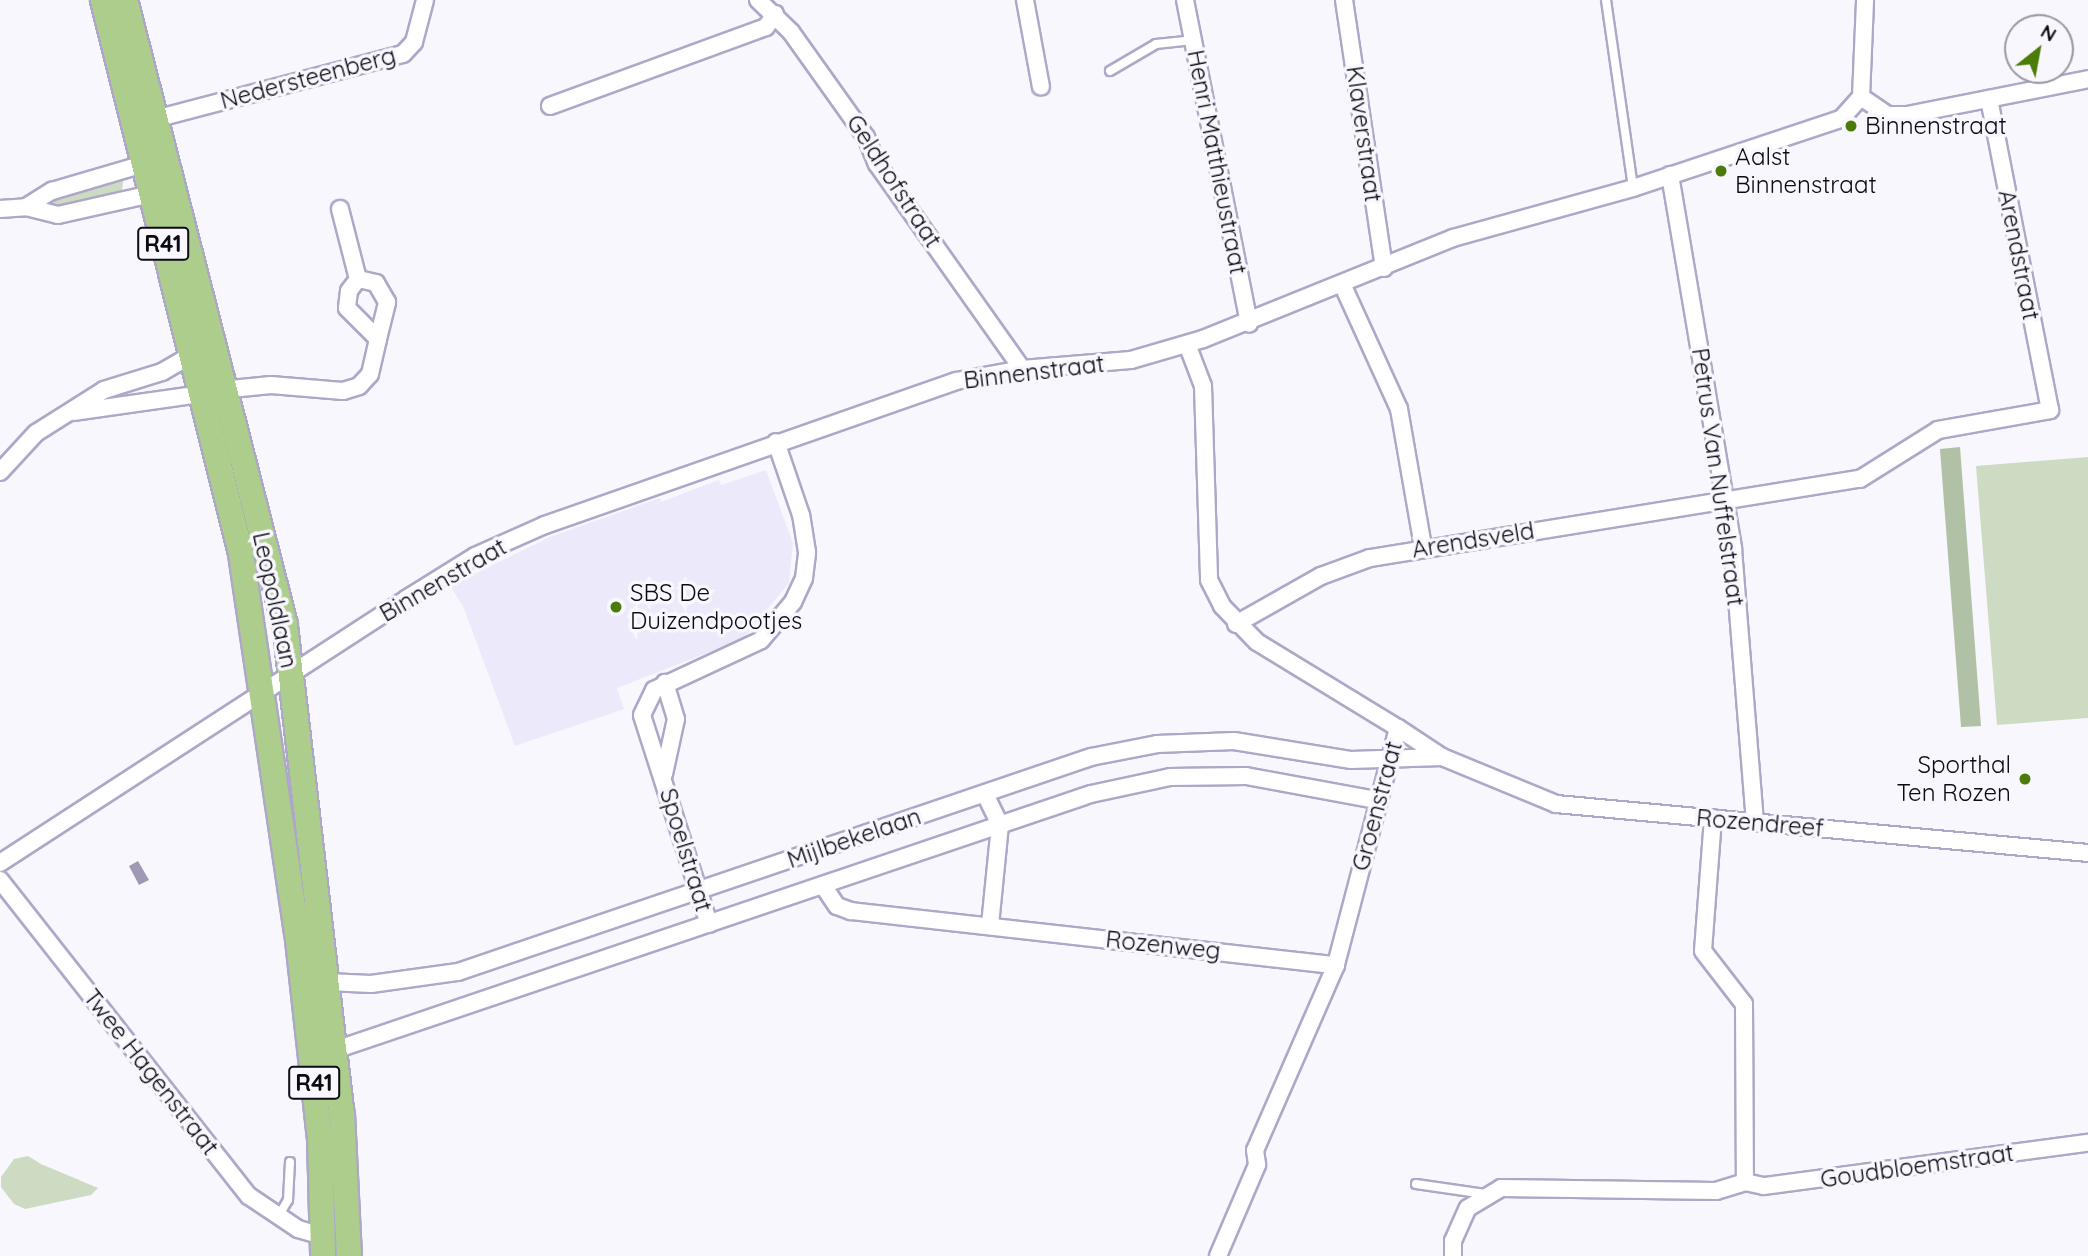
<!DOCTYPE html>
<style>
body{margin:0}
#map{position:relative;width:2088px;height:1256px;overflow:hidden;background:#f8f7fd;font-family:Quicksand,sans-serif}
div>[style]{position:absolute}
.built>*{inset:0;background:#ece9fa}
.green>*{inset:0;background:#cddbc3}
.forest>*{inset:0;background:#b1c1a6}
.water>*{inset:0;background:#9f99b6}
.roads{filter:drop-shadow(2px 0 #aea8c8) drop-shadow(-2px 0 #aea8c8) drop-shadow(0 2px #aea8c8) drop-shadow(0 -2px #aea8c8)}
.lane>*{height:8px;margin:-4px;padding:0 4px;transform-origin:4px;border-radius:4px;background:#fff}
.street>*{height:16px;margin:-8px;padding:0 8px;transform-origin:8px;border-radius:8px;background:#fff}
.primary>*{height:24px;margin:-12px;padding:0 12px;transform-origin:12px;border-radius:12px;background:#adcd8d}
.dots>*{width:19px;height:19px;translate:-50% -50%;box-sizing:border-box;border:4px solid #f8f7fd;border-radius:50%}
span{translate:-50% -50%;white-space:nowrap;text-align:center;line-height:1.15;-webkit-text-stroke:7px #f8f7fd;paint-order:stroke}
.shield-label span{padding:2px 5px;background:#f8f7fd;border:2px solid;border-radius:5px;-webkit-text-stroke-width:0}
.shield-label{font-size:23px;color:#0c0a14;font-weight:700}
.street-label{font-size:24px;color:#0c0a14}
.poi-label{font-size:24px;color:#0c0a14}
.left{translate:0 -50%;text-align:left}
.right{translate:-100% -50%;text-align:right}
.north{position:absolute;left:2004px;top:14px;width:70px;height:70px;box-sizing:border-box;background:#f8f7fd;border:2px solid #9a98a0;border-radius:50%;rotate:31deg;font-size:19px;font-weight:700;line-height:28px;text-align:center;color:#0c0a14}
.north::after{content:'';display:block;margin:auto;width:24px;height:32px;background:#4b7c0a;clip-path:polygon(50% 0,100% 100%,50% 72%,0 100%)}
</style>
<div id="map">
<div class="built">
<div style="clip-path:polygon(766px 470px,793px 543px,789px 583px,743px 639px,617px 688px,624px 709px,515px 746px,463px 606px,450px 586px,550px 537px,660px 498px,661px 502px,719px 480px,721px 485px)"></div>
</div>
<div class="green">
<div style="clip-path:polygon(123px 181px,122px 193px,60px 208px,54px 203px,54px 198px)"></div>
<div style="clip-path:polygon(2088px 457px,2088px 718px,1997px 725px,1976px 466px)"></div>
<div style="clip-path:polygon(28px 1156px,41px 1164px,98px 1188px,91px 1195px,25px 1209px,14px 1204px,1px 1187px,1px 1177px,14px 1159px)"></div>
</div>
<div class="forest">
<div style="clip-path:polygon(1960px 447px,1981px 726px,1961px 727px,1940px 449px)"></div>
</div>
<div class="water">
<div style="clip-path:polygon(138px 861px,149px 880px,139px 885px,129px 866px)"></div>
</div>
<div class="roads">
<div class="lane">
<div style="left:1606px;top:0;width:190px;rotate:81.8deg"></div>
<div style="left:1110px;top:71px;width:53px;rotate:-30.4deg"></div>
<div style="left:1156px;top:44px;width:37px;rotate:-6deg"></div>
<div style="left:1416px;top:1184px;width:70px;rotate:8.2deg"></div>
<div style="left:278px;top:1217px;width:20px;rotate:-60deg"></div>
<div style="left:288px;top:1200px;width:38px;rotate:-87deg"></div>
</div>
<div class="street">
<div style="left:758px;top:0;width:46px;rotate:44.1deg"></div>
<div style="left:791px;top:32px;width:129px;rotate:54.5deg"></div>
<div style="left:866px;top:137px;width:29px;rotate:68deg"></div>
<div style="left:877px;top:164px;width:251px;rotate:54.7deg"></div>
<div style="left:1025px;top:0;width:88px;rotate:79.6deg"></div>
<div style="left:1185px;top:0;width:330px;rotate:78.8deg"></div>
<div style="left:1344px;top:0;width:271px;rotate:81.5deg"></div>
<div style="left:1861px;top:97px;width:32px;rotate:34deg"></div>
<div style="left:1888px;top:115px;width:19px"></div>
<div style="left:1907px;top:115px;width:185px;rotate:-11.2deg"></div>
<div style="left:1861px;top:97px;width:97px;rotate:-87.6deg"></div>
<div style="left:550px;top:106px;width:230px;rotate:-20.1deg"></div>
<div style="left:766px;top:27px;width:16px;rotate:-55deg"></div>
<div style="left:155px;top:119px;width:256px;rotate:-14.7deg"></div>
<div style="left:403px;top:54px;width:16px;rotate:-47deg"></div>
<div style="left:414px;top:42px;width:43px;rotate:-75.3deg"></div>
<div style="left:1670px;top:175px;width:379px;rotate:80.4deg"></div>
<div style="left:1733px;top:549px;width:274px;rotate:85.4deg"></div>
<div style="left:26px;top:207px;width:31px;rotate:-32deg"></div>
<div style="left:52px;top:191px;width:96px;rotate:-16.4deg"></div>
<div style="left:0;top:209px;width:26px;rotate:-4deg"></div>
<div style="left:26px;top:207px;width:33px;rotate:14deg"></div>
<div style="left:58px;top:215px;width:95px;rotate:-12.7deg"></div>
<div style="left:340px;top:209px;width:72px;rotate:75.6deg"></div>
<div style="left:1343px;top:286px;width:135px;rotate:65.5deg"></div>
<div style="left:1399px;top:409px;width:139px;rotate:80.1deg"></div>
<div style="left:1187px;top:344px;width:45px;rotate:69.1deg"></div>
<div style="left:1203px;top:386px;width:194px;rotate:88.2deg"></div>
<div style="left:1209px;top:580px;width:29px;rotate:63deg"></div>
<div style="left:1222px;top:606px;width:50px;rotate:45.8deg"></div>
<div style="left:1257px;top:642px;width:165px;rotate:31.4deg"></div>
<div style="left:1398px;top:728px;width:245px;rotate:104.7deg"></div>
<div style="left:1336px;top:965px;width:202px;rotate:113.6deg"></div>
<div style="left:1255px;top:1150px;width:15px;rotate:82deg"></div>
<div style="left:1257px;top:1165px;width:99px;rotate:113.2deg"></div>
<div style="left:221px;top:390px;width:50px;rotate:-5.7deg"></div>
<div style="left:271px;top:385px;width:72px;rotate:4.8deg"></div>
<div style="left:343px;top:391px;width:17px;rotate:-17deg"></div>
<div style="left:359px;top:386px;width:16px;rotate:-47deg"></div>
<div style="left:370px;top:374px;width:36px;rotate:-77deg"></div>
<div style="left:378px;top:339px;width:38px;rotate:-76deg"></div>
<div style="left:387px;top:302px;width:22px;rotate:-120deg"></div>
<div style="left:376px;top:283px;width:18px;rotate:-167deg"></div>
<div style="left:358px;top:279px;width:15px;rotate:127deg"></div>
<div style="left:349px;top:291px;width:17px;rotate:97deg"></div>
<div style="left:347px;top:308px;width:44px;rotate:45deg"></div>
<div style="left:74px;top:412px;width:128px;rotate:-8.1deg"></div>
<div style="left:0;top:472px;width:53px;rotate:-47.3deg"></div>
<div style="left:36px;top:433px;width:80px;rotate:-32.3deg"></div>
<div style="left:104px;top:390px;width:61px;rotate:-17.2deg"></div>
<div style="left:162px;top:372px;width:34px;rotate:-30deg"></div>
<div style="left:1236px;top:624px;width:98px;rotate:-29.5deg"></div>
<div style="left:1321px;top:576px;width:52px;rotate:-20.2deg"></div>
<div style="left:1370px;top:558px;width:496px;rotate:-9.2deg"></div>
<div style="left:1860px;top:479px;width:92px;rotate:-32.1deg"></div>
<div style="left:1938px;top:430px;width:114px;rotate:-10.1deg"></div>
<div style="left:2050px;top:410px;width:317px;rotate:-101.1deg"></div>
<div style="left:1398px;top:728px;width:53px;rotate:33.4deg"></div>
<div style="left:1442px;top:757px;width:123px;rotate:22.4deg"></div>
<div style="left:1556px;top:804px;width:534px;rotate:5.26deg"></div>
<div style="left:664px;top:774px;width:56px;rotate:-77.7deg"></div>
<div style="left:676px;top:719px;width:38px;rotate:-107deg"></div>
<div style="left:985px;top:794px;width:34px;rotate:64deg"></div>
<div style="left:1000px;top:825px;width:101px;rotate:95.7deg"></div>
<div style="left:1713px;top:818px;width:133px;rotate:94.3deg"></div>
<div style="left:1703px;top:951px;width:67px;rotate:52.3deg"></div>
<div style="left:1744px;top:1004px;width:178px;rotate:89.7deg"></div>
<div style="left:0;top:863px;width:484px;rotate:-33deg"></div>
<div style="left:406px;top:599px;width:81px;rotate:-31.9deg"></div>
<div style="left:475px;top:556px;width:77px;rotate:-23.9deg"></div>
<div style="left:545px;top:525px;width:435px;rotate:-19.3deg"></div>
<div style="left:956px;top:381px;width:67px;rotate:-10.3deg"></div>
<div style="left:1022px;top:369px;width:109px;rotate:-4.7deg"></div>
<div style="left:1131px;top:360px;width:75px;rotate:-16.3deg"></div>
<div style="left:1203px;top:339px;width:270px;rotate:-22deg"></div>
<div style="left:1453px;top:238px;width:187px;rotate:-15.5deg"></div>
<div style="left:1633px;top:188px;width:219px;rotate:-18.4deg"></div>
<div style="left:1841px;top:119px;width:30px;rotate:-48deg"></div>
<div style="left:0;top:880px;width:402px;rotate:51.8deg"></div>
<div style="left:249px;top:1196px;width:59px;rotate:34deg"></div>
<div style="left:298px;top:1229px;width:26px;rotate:16deg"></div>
<div style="left:824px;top:887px;width:23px;rotate:56deg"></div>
<div style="left:837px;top:906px;width:15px;rotate:20deg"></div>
<div style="left:851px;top:911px;width:488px;rotate:6.4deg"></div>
<div style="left:709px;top:924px;width:219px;rotate:-107.8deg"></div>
<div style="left:642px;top:715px;width:28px;rotate:-64deg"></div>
<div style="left:654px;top:690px;width:118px;rotate:-25deg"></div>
<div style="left:761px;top:640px;width:50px;rotate:-49.9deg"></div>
<div style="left:793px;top:602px;width:26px;rotate:-65deg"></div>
<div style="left:804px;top:578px;width:26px;rotate:-83deg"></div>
<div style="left:807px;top:552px;width:37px;rotate:-99deg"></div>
<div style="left:801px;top:515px;width:77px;rotate:-108.9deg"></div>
<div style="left:327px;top:982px;width:44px;rotate:2.6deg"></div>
<div style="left:371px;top:984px;width:88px;rotate:-7.9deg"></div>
<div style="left:458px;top:972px;width:669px;rotate:-18.76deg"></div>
<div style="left:1091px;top:757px;width:67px;rotate:-11.1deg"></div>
<div style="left:1157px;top:744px;width:77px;rotate:-2.2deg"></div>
<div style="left:1234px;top:741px;width:119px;rotate:9.2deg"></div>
<div style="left:1351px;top:760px;width:91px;rotate:-1.9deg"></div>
<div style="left:335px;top:1050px;width:798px;rotate:-18.71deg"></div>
<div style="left:1091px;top:794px;width:81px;rotate:-12.1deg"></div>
<div style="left:1170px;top:777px;width:76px;rotate:-0.8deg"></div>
<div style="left:1246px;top:776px;width:133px;rotate:10.4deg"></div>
<div style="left:1453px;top:1256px;width:15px;rotate:-90deg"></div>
<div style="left:1453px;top:1241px;width:36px;rotate:-66deg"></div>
<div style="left:1468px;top:1208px;width:39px;rotate:-31deg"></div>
<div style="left:1501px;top:1188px;width:215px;rotate:0.8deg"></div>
<div style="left:1716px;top:1191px;width:30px;rotate:-17deg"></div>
<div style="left:1745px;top:1182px;width:19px;rotate:12deg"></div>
<div style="left:1764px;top:1186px;width:327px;rotate:-7.6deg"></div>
</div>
<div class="primary">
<div style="left:103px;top:0;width:571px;rotate:76.01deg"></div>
<div style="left:241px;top:554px;width:381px;rotate:81.6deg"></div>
<div style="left:297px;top:931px;width:208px;rotate:83.7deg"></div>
<div style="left:320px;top:1138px;width:118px;rotate:88.5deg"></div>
<div style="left:125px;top:0;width:645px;rotate:75.64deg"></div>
<div style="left:285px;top:625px;width:492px;rotate:83.4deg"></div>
<div style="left:342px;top:1114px;width:142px;rotate:87.2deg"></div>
</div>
</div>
<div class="dots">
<div style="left:1851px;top:126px;background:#4b7c0a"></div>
<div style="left:1721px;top:171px;background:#4b7c0a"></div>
<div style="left:616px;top:607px;background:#4b7c0a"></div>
<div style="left:2025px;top:779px;background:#4b7c0a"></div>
</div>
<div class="shield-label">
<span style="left:163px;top:244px">R41</span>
<span style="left:314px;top:1083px">R41</span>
</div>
<div class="street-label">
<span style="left:308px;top:78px;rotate:-15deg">Nedersteenberg</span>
<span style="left:1364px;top:134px;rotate:82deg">Klaverstraat</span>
<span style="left:1217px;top:162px;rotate:79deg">Henri Matthieustraat</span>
<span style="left:894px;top:181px;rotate:57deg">Geldhofstraat</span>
<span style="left:2019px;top:255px;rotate:79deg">Arendstraat</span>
<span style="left:1034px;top:372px;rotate:-7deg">Binnenstraat</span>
<span style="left:1718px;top:477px;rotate:82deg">Petrus Van Nuffelstraat</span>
<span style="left:1473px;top:540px;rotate:-9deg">Arendsveld</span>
<span style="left:443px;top:580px;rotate:-30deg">Binnenstraat</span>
<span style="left:275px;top:600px;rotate:78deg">Leopoldlaan</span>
<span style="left:1377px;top:806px;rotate:-75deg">Groenstraat</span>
<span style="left:1760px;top:823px;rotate:5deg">Rozendreef</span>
<span style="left:854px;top:838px;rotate:-19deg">Mijlbekelaan</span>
<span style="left:686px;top:850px;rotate:73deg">Spoelstraat</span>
<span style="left:1163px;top:945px;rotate:6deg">Rozenweg</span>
<span style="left:151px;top:1072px;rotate:52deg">Twee Hagenstraat</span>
<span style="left:1917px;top:1166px;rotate:-8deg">Goudbloemstraat</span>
</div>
<div class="poi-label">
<span class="left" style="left:1865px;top:126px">Binnenstraat</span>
<span class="left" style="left:1735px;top:171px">Aalst<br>Binnenstraat</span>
<span class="left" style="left:630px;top:607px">SBS De<br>Duizendpootjes</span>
<span class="right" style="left:2011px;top:779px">Sporthal<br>Ten Rozen</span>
</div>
<div class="north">N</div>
</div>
